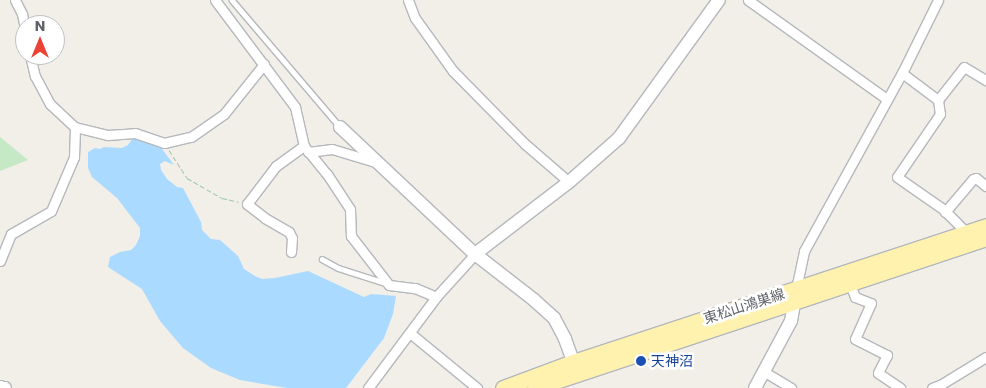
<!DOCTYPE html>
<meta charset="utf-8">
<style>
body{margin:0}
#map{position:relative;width:986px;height:388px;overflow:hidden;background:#f1efe8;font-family:Poppins,"Noto Sans JP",sans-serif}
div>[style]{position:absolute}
.green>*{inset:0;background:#c5e8c5}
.water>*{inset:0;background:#aadaff}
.path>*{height:1px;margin-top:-0.5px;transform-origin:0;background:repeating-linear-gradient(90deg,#9cc7a9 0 5px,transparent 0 7.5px)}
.roads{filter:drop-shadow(1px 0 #b5b8bc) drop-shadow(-1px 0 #b5b8bc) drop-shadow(0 1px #b5b8bc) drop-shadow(0 -1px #b5b8bc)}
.lane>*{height:4.5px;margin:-2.25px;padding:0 2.25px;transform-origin:2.25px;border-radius:2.25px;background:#fff}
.street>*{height:9px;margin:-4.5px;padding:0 4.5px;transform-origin:4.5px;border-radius:4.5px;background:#fff}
.secondary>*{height:12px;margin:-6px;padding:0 6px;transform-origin:6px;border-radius:6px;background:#fff}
.primary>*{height:15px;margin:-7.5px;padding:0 7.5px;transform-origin:7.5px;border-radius:7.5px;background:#fff2af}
.dots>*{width:14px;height:14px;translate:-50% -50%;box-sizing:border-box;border:2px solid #fff;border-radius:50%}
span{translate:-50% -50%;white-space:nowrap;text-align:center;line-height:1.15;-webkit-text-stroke:5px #fff;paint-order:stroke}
.street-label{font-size:14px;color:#5f6368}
.transit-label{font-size:14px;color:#164399}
.left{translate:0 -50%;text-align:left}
.north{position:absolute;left:15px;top:15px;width:50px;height:50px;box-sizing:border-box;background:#fff;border:1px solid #bfc1c3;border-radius:50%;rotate:0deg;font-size:14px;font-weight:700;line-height:20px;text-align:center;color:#5f6368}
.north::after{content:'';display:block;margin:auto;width:18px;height:22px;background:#ea4335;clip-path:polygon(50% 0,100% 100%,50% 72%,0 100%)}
</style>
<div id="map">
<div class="green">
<div style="clip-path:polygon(0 137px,28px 160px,0 171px)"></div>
</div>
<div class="water">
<div style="clip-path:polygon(133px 138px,154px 143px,162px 149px,174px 165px,165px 161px,160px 164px,161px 170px,167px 179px,177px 187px,183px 188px,201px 222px,202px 230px,211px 239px,220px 240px,238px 256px,244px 269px,255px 276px,262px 279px,275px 278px,308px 271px,364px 297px,371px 294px,396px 296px,393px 314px,384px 338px,346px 388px,287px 388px,240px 380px,211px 368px,183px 348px,160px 321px,142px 289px,108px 267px,110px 257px,120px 252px,131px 250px,136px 245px,140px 236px,140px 228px,117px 198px,92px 177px,88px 168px,88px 152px,95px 148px,100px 149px,104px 147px,122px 148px,128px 145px)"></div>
</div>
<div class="path">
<div style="left:169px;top:150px;width:33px;rotate:57deg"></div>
<div style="left:187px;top:178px;width:40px;rotate:29.7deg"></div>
<div style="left:222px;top:198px;width:17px;rotate:13deg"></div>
</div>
<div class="roads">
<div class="lane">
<div style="left:232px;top:0;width:167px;rotate:49.6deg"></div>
<div style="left:322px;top:259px;width:18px;rotate:29deg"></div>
<div style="left:338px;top:268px;width:52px;rotate:17.7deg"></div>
</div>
<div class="street">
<div style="left:15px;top:0;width:16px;rotate:63deg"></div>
<div style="left:22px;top:14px;width:14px;rotate:78deg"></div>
<div style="left:215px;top:0;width:134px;rotate:53.2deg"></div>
<div style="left:295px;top:107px;width:40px;rotate:77deg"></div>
<div style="left:304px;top:146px;width:36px;rotate:51deg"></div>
<div style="left:327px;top:174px;width:42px;rotate:56.7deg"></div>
<div style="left:350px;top:209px;width:27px;rotate:88deg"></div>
<div style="left:351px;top:236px;width:62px;rotate:52.2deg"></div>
<div style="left:389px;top:285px;width:26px;rotate:7deg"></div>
<div style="left:415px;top:288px;width:23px;rotate:23deg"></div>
<div style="left:408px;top:0;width:19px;rotate:69deg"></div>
<div style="left:415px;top:18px;width:65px;rotate:54.4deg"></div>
<div style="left:453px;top:71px;width:103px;rotate:45.4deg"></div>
<div style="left:525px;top:144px;width:58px;rotate:40.8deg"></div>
<div style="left:748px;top:0;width:171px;rotate:35.5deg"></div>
<div style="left:30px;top:55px;width:22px;rotate:77deg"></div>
<div style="left:35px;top:76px;width:32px;rotate:62deg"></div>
<div style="left:50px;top:104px;width:34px;rotate:43deg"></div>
<div style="left:75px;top:127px;width:34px;rotate:14deg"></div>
<div style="left:108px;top:135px;width:27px;rotate:-4deg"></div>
<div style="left:135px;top:133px;width:31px;rotate:19deg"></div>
<div style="left:164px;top:143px;width:28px;rotate:-13deg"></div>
<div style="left:191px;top:137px;width:40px;rotate:-34.9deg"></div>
<div style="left:224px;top:114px;width:64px;rotate:-51.3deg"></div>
<div style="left:902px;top:73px;width:45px;rotate:36.9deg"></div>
<div style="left:938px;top:100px;width:42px;rotate:-51.8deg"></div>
<div style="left:964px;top:67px;width:26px;rotate:31deg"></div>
<div style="left:938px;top:100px;width:14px;rotate:82deg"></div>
<div style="left:940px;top:114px;width:76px;rotate:124.3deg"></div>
<div style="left:897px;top:177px;width:56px;rotate:34.8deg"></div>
<div style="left:943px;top:209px;width:31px;rotate:45deg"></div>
<div style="left:308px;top:152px;width:24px;rotate:-7deg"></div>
<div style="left:332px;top:149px;width:45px;rotate:16.8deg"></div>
<div style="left:945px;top:212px;width:43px;rotate:-49.7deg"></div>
<div style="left:973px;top:179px;width:3px;rotate:-18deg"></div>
<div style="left:976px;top:178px;width:13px;rotate:39deg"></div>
<div style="left:291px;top:252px;width:14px;rotate:-86deg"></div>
<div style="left:292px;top:238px;width:7px;rotate:-117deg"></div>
<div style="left:289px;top:232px;width:28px;rotate:-150deg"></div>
<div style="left:265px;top:218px;width:23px;rotate:-142deg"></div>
<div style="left:247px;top:204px;width:48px;rotate:-52.7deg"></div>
<div style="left:276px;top:166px;width:34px;rotate:-36deg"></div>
<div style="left:0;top:261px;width:29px;rotate:-68deg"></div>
<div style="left:11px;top:234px;width:46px;rotate:-29.9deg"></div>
<div style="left:51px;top:211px;width:59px;rotate:-66.9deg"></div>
<div style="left:74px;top:157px;width:30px;rotate:-88deg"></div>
<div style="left:850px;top:284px;width:14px;rotate:69deg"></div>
<div style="left:855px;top:297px;width:17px;rotate:21deg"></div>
<div style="left:871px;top:303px;width:39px;rotate:114deg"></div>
<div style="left:855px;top:339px;width:36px;rotate:27deg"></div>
<div style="left:887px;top:355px;width:20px;rotate:117deg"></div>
<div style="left:878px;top:373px;width:27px;rotate:34deg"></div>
<div style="left:796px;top:289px;width:39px;rotate:-78deg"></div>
<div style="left:804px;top:251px;width:203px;rotate:-61.2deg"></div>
<div style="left:902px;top:73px;width:81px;rotate:-63.7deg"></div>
<div style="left:410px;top:333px;width:87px;rotate:39.4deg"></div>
<div style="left:763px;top:371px;width:33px;rotate:31deg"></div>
<div style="left:368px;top:388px;width:114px;rotate:-53.2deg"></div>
<div style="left:436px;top:297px;width:58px;rotate:-47.8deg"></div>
<div style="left:932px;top:388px;width:9px;rotate:-21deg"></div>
<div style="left:940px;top:385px;width:54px;rotate:-31.3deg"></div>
</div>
<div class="secondary">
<div style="left:340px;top:127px;width:185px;rotate:43.3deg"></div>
<div style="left:475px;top:254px;width:75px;rotate:37.9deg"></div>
<div style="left:534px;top:300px;width:27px;rotate:42deg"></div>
<div style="left:554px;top:318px;width:24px;rotate:62deg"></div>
<div style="left:565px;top:339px;width:32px;rotate:70deg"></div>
<div style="left:475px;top:254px;width:118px;rotate:-37.5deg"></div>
<div style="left:569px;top:182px;width:67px;rotate:-41.3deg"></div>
<div style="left:619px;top:138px;width:170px;rotate:-54.1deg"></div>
<div style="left:0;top:387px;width:5px;rotate:11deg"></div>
<div style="left:755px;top:388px;width:76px;rotate:-61.8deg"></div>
<div style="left:791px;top:321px;width:27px;rotate:-80deg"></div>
</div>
<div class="primary">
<div style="left:503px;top:388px;width:75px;rotate:-20.4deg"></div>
<div style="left:573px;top:362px;width:435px;rotate:-18.2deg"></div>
<div style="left:535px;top:388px;width:475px;rotate:-18.4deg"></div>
</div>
</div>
<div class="dots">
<div style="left:641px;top:361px;background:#1a4fb4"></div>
</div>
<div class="street-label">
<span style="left:744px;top:306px;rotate:-18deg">東松山鴻巣線</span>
</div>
<div class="transit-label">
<span class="left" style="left:651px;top:361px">天神沼</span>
</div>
<div class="north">N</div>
</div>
